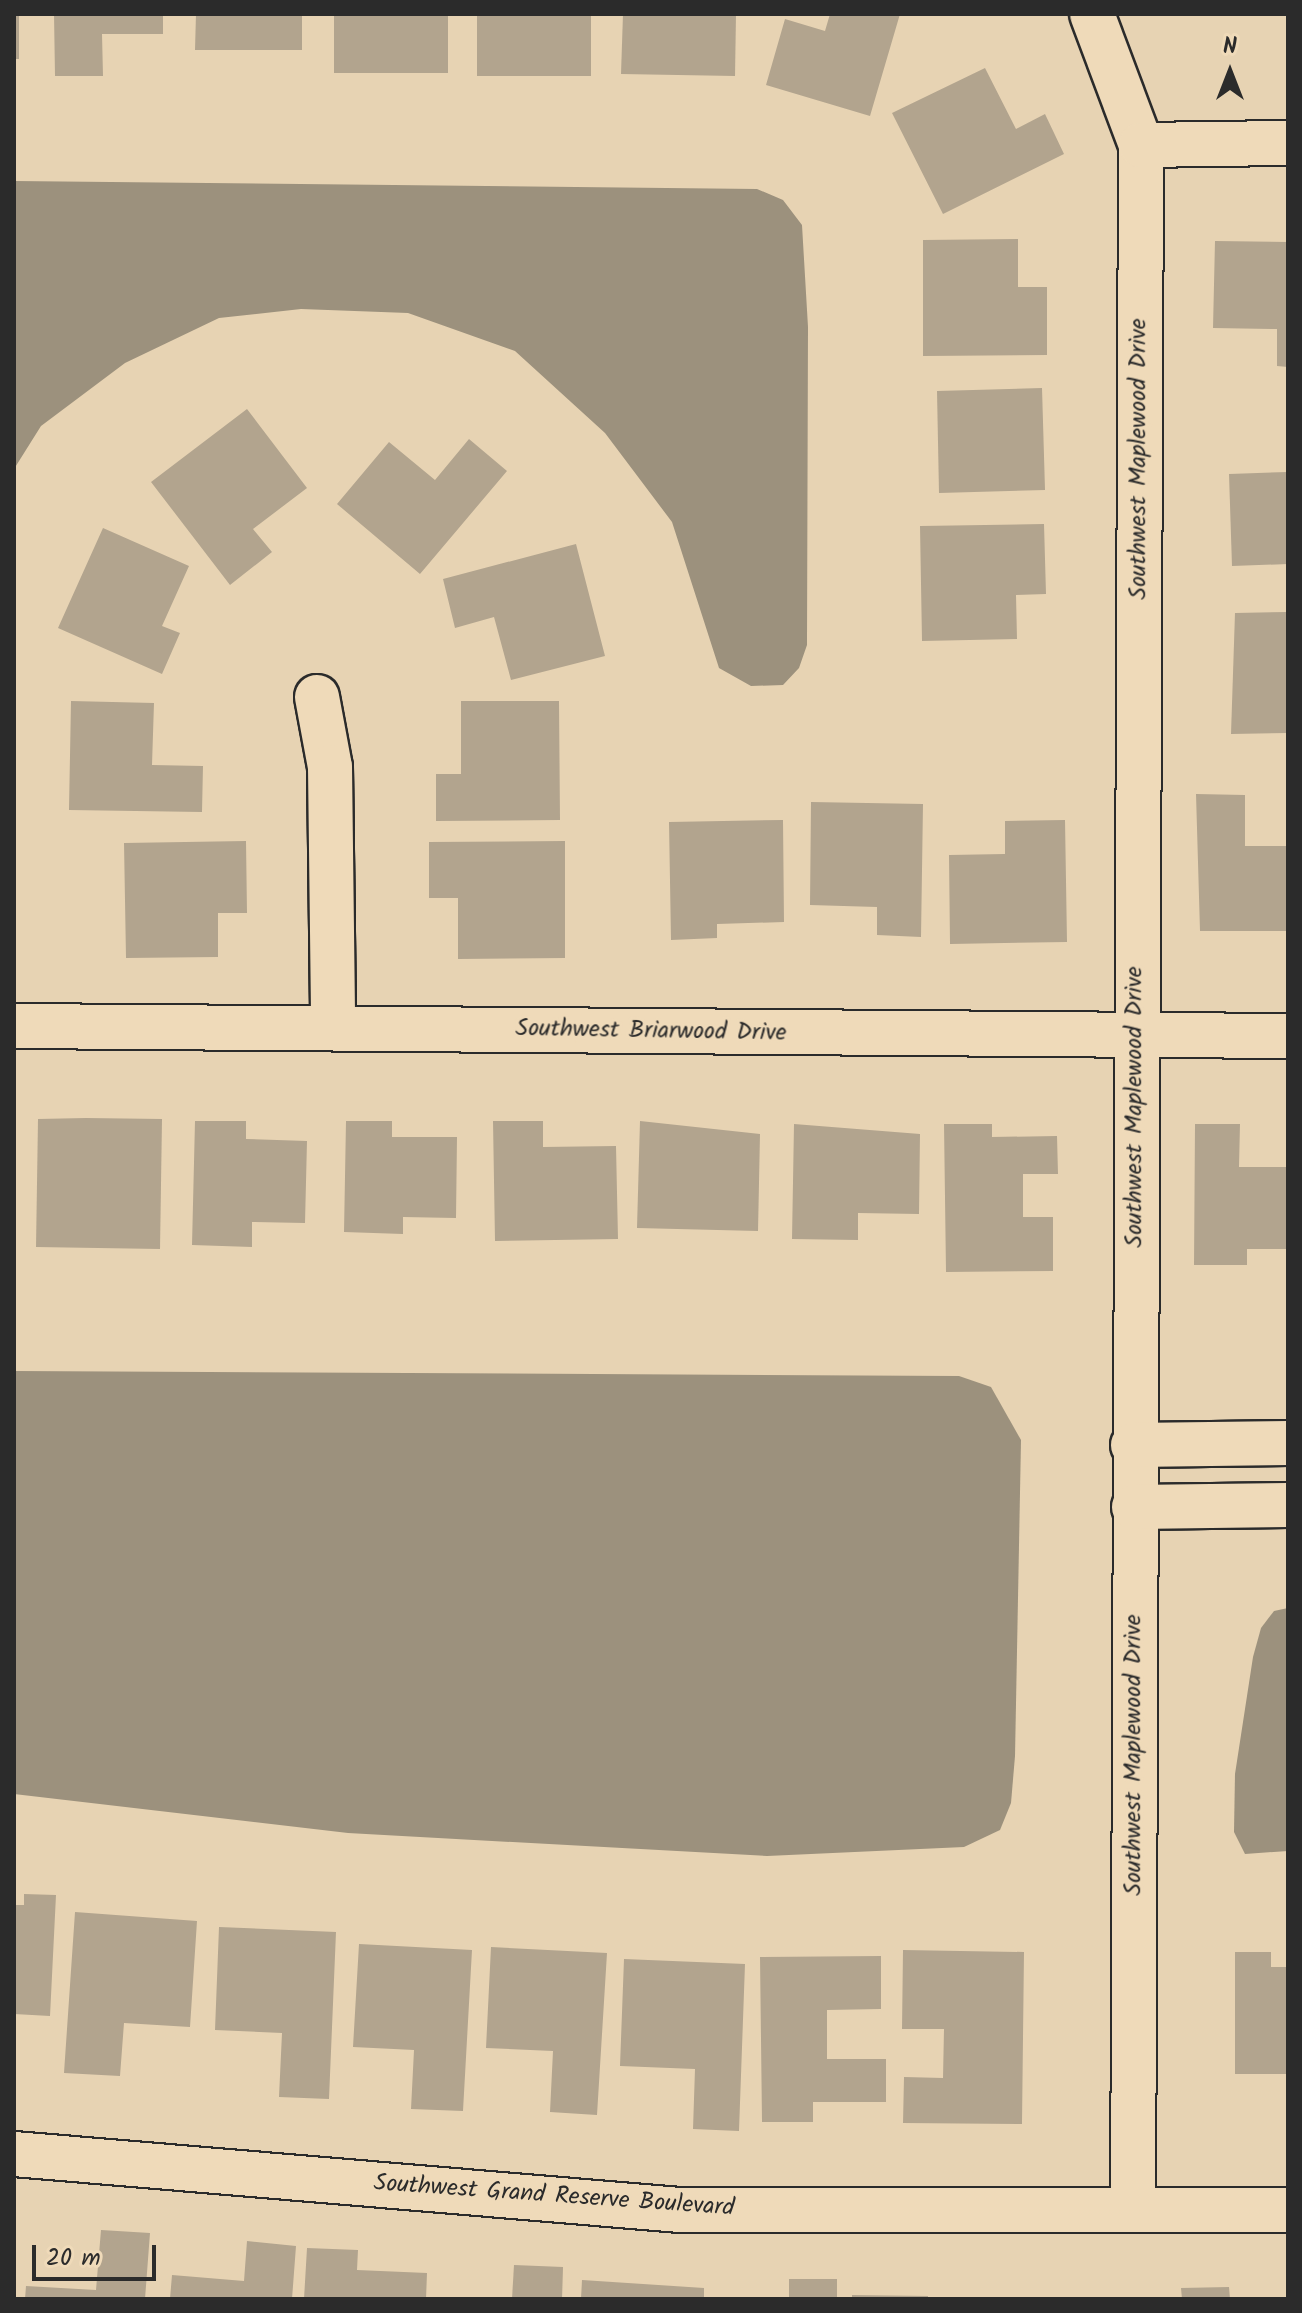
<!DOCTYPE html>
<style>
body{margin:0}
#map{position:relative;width:1302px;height:2313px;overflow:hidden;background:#e7d3b3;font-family:Kalam,sans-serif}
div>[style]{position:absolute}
.water>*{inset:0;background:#9c917d}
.building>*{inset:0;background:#b2a48e}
.roads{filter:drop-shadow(2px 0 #2b2b2b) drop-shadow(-2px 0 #2b2b2b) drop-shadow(0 2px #2b2b2b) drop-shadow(0 -2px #2b2b2b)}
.minor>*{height:44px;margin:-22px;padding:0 22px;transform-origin:22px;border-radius:22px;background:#efdab9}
span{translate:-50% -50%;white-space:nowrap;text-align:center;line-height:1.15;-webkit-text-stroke:6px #efdab9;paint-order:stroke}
.street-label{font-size:24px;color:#2b2b2b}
.frame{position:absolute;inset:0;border:16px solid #2b2b2b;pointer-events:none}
.north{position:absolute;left:1190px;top:32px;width:80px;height:80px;-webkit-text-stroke:6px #efdab9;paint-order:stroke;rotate:0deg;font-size:22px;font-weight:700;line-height:32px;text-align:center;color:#2b2b2b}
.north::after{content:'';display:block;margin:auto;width:28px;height:36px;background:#2b2b2b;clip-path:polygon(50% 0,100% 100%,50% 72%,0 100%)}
.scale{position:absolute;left:32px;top:2245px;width:124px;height:36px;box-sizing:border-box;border:4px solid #2b2b2b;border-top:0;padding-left:10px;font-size:24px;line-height:28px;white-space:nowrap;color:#2b2b2b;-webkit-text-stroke:6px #efdab9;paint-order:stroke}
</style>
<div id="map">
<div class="water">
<div style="clip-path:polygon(14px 181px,757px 189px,783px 200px,802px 225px,808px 327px,807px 645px,799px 668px,783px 685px,751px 686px,719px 668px,672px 522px,605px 433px,515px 351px,408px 313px,301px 309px,219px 318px,125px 363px,41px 426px,14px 469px)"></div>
<div style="clip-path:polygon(14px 1371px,959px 1376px,991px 1387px,1021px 1440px,1015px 1756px,1011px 1803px,1000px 1830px,964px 1847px,767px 1856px,348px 1833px,14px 1794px)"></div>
<div style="clip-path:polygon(1288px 1608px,1288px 1851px,1245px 1854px,1234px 1832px,1235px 1774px,1253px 1657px,1261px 1628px,1274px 1611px)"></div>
</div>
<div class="building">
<div style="clip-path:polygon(14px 14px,19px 14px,19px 59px,14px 59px)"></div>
<div style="clip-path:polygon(54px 14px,163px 14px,163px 34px,102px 34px,103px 76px,55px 76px)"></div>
<div style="clip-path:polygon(196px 14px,302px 14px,302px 50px,195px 50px)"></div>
<div style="clip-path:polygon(334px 14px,448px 14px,448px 73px,334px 73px)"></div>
<div style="clip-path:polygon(477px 14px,591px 14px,591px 76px,477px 76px)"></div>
<div style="clip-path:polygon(623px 14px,736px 14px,735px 76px,621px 74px)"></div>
<div style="clip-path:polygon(830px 14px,900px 14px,870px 116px,766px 85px,785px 19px,825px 31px)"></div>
<div style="clip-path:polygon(985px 68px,1016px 129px,1045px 114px,1064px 154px,943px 214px,892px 113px)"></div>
<div style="clip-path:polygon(1018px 239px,1018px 287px,1047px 287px,1047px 355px,923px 356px,923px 240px)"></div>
<div style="clip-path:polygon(1215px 241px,1288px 242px,1288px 367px,1277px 366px,1277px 329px,1213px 328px)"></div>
<div style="clip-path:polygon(1042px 388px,1045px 490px,939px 493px,937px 391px)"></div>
<div style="clip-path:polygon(247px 409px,307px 488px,253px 529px,272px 552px,230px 585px,151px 482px)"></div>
<div style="clip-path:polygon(469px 439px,507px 471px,420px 574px,337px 504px,389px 442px,435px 480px)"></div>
<div style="clip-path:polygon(1288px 472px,1288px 564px,1232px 566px,1229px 474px)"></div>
<div style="clip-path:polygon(1044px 524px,1046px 594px,1016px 595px,1017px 639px,922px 641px,920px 526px)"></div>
<div style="clip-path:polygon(103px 528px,189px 566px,162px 626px,180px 633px,162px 674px,58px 628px)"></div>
<div style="clip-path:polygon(576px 544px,605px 656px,511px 680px,494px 617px,455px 628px,443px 579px)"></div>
<div style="clip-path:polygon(1288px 612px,1288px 733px,1231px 734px,1235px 613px)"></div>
<div style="clip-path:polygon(71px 701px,154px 703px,152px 765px,203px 766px,202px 812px,69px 810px)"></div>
<div style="clip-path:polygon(461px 701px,559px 701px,560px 820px,436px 821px,436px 774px,461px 774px)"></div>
<div style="clip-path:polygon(1196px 794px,1245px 795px,1245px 846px,1288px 846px,1288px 931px,1200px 931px)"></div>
<div style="clip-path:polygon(811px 802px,923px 804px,921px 937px,877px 935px,877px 907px,810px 905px)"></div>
<div style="clip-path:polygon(783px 820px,784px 922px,717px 924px,717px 938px,671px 940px,669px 822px)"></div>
<div style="clip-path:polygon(1065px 820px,1067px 942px,950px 944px,949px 855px,1005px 854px,1005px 821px)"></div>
<div style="clip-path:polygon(246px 841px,247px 913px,218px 913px,218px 957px,126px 958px,124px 843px)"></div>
<div style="clip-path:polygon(565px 841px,565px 958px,458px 959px,458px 898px,429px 898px,429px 842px)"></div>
<div style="clip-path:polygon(86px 1118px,162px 1119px,160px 1249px,36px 1247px,38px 1119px)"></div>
<div style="clip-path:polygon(195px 1121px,246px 1121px,246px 1139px,307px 1141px,305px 1223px,252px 1222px,252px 1247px,192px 1245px)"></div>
<div style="clip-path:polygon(346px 1121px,392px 1121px,392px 1137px,457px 1137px,456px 1218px,403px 1217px,403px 1234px,344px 1232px)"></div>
<div style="clip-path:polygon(493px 1121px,543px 1121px,543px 1147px,616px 1146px,618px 1239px,495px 1241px)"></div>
<div style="clip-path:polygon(640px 1121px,760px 1134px,758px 1231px,637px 1228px)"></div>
<div style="clip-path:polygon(794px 1124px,920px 1134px,919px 1214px,858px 1213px,858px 1240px,792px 1239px)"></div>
<div style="clip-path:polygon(944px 1124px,992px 1124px,992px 1137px,1057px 1136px,1058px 1174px,1023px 1174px,1023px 1217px,1053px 1217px,1053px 1271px,946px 1272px)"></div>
<div style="clip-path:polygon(1195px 1124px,1240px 1124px,1239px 1167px,1288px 1167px,1288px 1249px,1247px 1249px,1247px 1265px,1194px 1265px)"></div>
<div style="clip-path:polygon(24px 1894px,56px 1895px,50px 2016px,14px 2014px,14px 1905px,24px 1905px)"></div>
<div style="clip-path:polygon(75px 1912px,197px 1921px,190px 2027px,124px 2023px,120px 2076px,64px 2073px)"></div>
<div style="clip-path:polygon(219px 1927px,336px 1932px,329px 2099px,279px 2097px,282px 2033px,215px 2030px)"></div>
<div style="clip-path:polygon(359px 1944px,472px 1950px,463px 2111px,411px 2109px,414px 2050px,353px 2047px)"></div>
<div style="clip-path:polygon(491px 1947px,607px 1953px,597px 2115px,550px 2112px,553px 2051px,486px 2048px)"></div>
<div style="clip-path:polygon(903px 1950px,1024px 1952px,1022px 2124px,903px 2123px,904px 2077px,943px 2078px,944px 2029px,902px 2029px)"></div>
<div style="clip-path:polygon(1235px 1952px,1271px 1952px,1271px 1967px,1288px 1967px,1288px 2074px,1235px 2074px)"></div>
<div style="clip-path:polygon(881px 1956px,881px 2009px,827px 2010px,827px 2059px,886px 2059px,886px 2102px,813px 2102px,813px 2122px,762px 2122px,760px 1957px)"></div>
<div style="clip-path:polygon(624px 1959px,745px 1964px,739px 2131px,693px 2129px,695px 2069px,620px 2066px)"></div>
<div style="clip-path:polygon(101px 2230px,150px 2233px,145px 2299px,25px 2299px,26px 2286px,96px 2290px)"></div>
<div style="clip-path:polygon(247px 2241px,296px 2246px,292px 2299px,170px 2299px,172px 2275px,244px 2281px)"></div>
<div style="clip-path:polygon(307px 2248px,358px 2250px,357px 2270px,427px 2273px,426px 2299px,304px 2299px)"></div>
<div style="clip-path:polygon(514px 2265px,563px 2267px,562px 2299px,512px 2299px)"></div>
<div style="clip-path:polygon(789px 2279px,837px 2279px,837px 2299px,789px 2299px)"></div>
<div style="clip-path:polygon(582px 2280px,704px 2288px,704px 2299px,581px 2299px)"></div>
<div style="clip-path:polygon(1229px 2287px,1230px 2299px,1182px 2299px,1181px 2288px)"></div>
<div style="clip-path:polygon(852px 2295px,928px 2296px,928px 2299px,852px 2299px)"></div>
</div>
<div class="roads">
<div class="minor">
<div style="left:1092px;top:14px;width:140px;rotate:69.5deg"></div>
<div style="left:1141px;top:145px;width:2064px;rotate:90.22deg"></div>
<div style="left:1141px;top:145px;width:147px;rotate:-0.8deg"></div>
<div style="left:317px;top:697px;width:71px;rotate:79.5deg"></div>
<div style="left:330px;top:767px;width:260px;rotate:89.3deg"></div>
<div style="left:14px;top:1026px;width:1274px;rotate:0.45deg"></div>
<div style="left:1133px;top:1445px;width:155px;rotate:-0.7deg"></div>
<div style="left:1134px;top:1507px;width:154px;rotate:-0.7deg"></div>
<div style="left:14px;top:2154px;width:668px;rotate:4.81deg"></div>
<div style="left:680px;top:2210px;width:608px"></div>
</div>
</div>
<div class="street-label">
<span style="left:1139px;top:459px;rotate:-90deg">Southwest Maplewood Drive</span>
<span style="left:651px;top:1031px;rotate:1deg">Southwest Briarwood Drive</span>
<span style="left:1135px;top:1107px;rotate:-90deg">Southwest Maplewood Drive</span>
<span style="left:1134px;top:1755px;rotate:-90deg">Southwest Maplewood Drive</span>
<span style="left:554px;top:2196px;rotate:4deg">Southwest Grand Reserve Boulevard</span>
</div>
<div class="frame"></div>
<div class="north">N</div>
<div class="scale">20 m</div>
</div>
